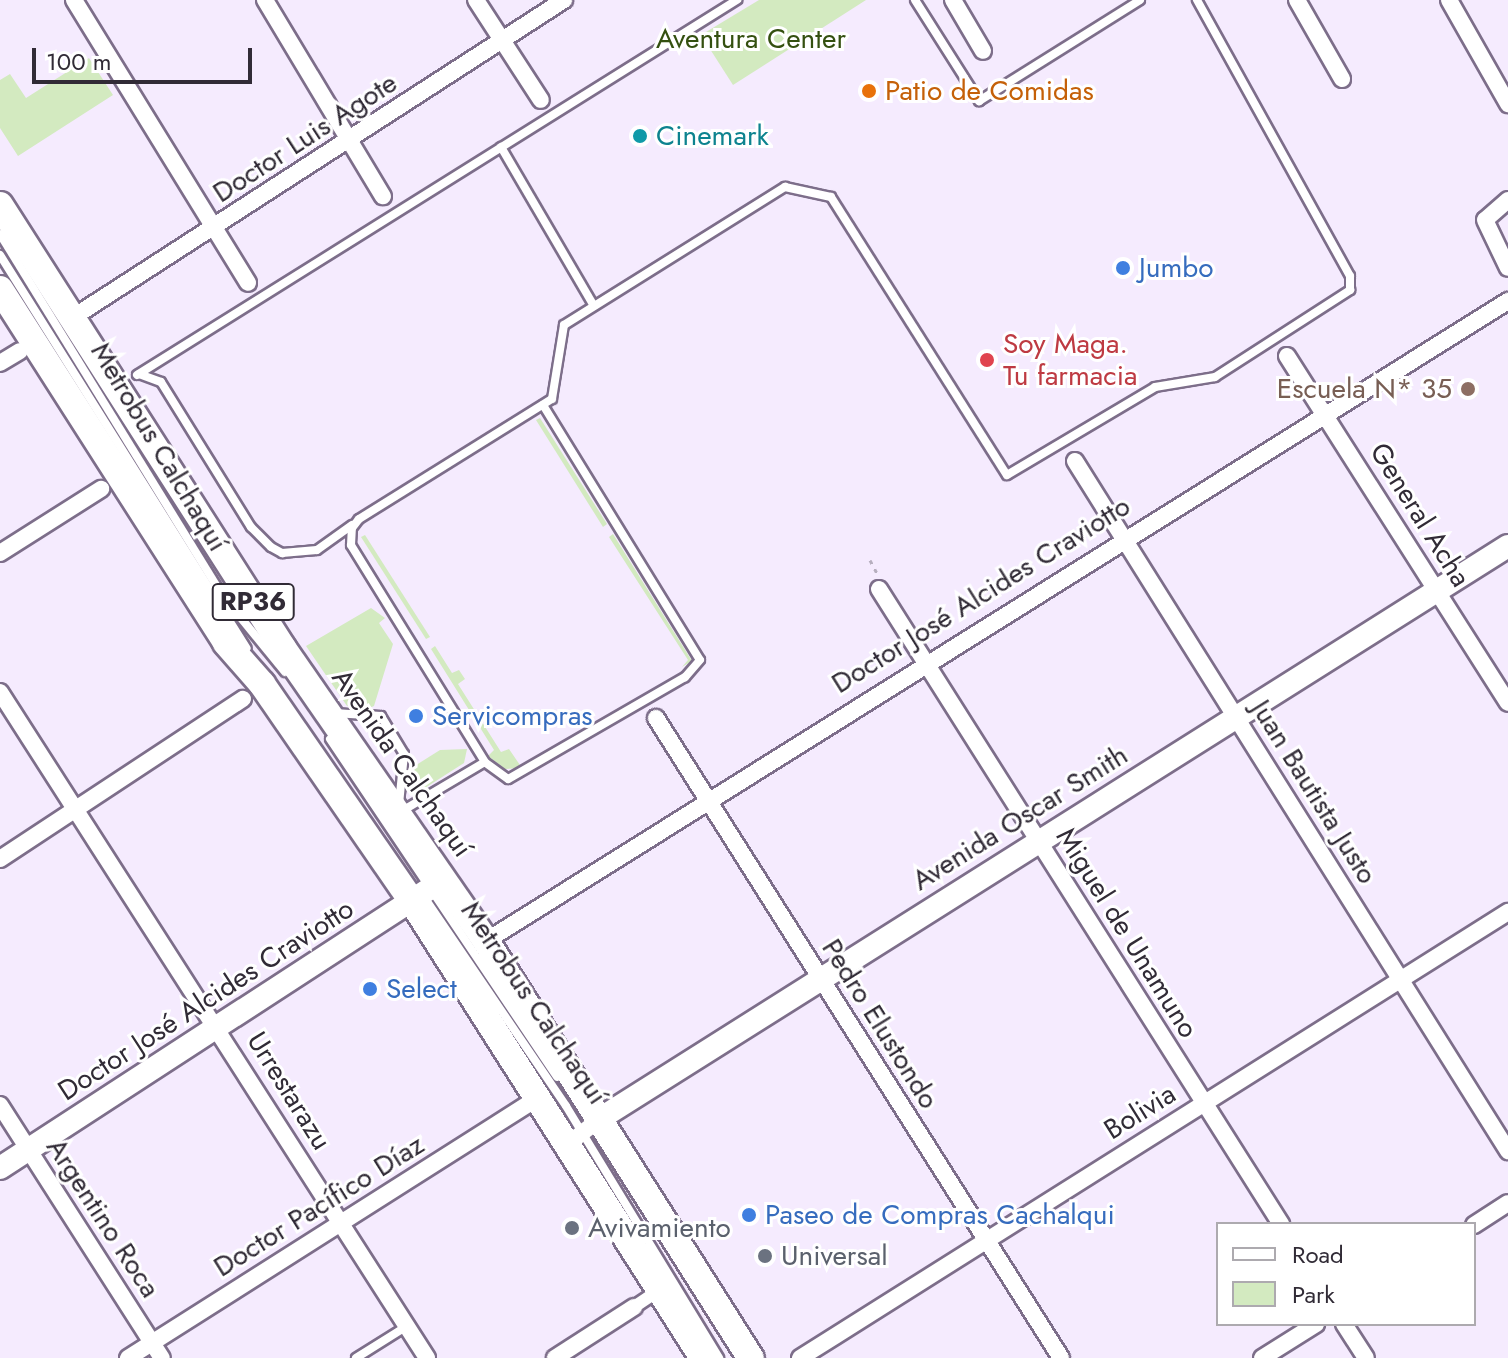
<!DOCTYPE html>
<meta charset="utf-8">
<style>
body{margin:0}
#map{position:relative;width:1508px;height:1358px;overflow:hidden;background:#f5ebfe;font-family:Jost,sans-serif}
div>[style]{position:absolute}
.green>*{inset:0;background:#d3eac0}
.path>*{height:3px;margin-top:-1.5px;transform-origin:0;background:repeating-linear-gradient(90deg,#b7afbf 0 4px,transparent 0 10px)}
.roads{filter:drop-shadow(2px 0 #7d6e8a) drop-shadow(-2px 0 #7d6e8a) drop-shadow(0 2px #7d6e8a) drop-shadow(0 -2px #7d6e8a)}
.service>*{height:8px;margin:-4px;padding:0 4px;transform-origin:4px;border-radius:4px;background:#fff}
.pedestrian>*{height:12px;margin:-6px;padding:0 6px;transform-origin:6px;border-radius:6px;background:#fff}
.minor>*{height:16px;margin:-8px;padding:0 8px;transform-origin:8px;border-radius:8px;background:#fff}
.secondary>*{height:22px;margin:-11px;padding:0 11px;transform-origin:11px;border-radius:11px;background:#fff}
.primary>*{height:26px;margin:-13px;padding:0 13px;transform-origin:13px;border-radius:13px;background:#fff}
.dots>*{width:22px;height:22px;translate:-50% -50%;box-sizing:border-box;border:4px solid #fff;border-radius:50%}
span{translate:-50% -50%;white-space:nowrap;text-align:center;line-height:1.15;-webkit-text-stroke:6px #fff;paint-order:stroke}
.shield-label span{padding:2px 6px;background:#fff;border:2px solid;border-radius:6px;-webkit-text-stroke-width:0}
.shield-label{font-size:26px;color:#312b36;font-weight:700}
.park-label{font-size:28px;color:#345010}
.food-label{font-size:28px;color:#c56008}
.left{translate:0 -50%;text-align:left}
.culture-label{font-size:28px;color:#0d838f}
.street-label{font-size:28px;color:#312b36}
.shop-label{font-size:28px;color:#366cbe}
.health-label{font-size:28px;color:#be3a42}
.education-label{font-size:28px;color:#785e54}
.right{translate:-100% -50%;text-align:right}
.worship-label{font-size:28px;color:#5b616d}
.legend{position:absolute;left:1216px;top:1222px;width:260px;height:104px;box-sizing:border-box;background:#fff;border:2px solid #adaaaf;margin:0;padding:10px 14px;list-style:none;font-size:24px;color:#312b36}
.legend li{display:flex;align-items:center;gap:16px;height:40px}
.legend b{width:40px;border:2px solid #adaaaf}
.scale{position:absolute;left:32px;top:48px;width:220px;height:36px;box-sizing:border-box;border:4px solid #312b36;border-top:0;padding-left:10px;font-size:24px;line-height:28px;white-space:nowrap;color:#312b36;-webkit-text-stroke:6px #fff;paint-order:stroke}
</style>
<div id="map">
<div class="green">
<div style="clip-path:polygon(759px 0,866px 0,733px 85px,701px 35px)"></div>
<div style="clip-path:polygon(89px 58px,113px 95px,18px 156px,0 128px,0 80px,10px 74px,26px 98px)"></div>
<div style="clip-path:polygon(540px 418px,607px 524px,603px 527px,536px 420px)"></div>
<div style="clip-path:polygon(613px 534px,692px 661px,682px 667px,688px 660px,609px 537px)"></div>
<div style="clip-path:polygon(365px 535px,430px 637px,426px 639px,361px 537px)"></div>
<div style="clip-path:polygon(371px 608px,385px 618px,379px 623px,393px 644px,374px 706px,365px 710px,347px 706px,306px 646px)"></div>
<div style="clip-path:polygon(435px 646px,452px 673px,459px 670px,465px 679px,458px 684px,501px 752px,509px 749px,522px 768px,505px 769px,488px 756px,494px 750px,431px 649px)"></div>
<div style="clip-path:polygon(467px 749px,464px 763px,414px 795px,413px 767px,440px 750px)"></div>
</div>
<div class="path">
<div style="left:870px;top:560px;width:15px;rotate:62deg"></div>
</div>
<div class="roads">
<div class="service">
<div style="left:915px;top:0;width:120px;rotate:57.6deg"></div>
<div style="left:979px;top:101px;width:190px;rotate:-32.1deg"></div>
<div style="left:501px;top:147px;width:184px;rotate:59.7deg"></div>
<div style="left:0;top:234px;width:425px;rotate:58.4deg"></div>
<div style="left:223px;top:596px;width:98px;rotate:50.8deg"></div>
<div style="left:0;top:255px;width:464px;rotate:57.9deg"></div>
<div style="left:139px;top:374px;width:23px;rotate:20deg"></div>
<div style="left:161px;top:382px;width:171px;rotate:58.2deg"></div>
<div style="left:251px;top:527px;width:28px;rotate:45deg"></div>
<div style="left:271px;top:547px;width:13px;rotate:29deg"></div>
<div style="left:282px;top:553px;width:35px;rotate:-5deg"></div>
<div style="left:317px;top:550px;width:43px;rotate:-35.5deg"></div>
<div style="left:137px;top:375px;width:708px;rotate:-32.01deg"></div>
<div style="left:543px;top:405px;width:299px;rotate:58.4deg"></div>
<div style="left:700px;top:660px;width:23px;rotate:131deg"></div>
<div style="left:685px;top:677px;width:204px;rotate:150deg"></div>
<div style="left:508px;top:779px;width:29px;rotate:-144deg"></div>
<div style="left:485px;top:762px;width:255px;rotate:-121.7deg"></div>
<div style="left:351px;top:545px;width:17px;rotate:-87deg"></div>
<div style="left:352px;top:528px;width:11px;rotate:-52deg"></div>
<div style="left:359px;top:519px;width:227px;rotate:-31.9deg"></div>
<div style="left:552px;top:399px;width:75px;rotate:-80.8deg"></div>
<div style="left:564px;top:325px;width:261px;rotate:-32deg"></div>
<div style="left:785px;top:187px;width:47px;rotate:12.3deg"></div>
<div style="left:831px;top:197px;width:329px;rotate:57.7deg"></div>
<div style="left:1007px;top:475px;width:172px;rotate:-30.7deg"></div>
<div style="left:1155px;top:387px;width:61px;rotate:-9.5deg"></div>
<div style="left:1215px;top:377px;width:161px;rotate:-32.8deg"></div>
<div style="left:1350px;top:290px;width:14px;rotate:-90deg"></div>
<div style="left:1350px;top:276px;width:316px;rotate:-119deg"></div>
<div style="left:334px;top:713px;width:47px;rotate:3.7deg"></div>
<div style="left:381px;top:716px;width:44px;rotate:58.8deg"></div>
<div style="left:404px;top:754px;width:50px;rotate:95.7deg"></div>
<div style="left:330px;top:739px;width:407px;rotate:56.1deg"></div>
<div style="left:402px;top:811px;width:96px;rotate:-30.6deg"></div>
<div style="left:422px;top:894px;width:256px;rotate:55.8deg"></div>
<div style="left:566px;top:1106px;width:295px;rotate:58.7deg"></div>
<div style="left:356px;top:1358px;width:60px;rotate:-32.1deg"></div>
</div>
<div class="pedestrian">
<div style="left:634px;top:1307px;width:34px;rotate:-34deg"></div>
</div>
<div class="minor">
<div style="left:74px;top:0;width:332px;rotate:58.4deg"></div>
<div style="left:265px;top:0;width:229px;rotate:59deg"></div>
<div style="left:476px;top:0;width:119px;rotate:57deg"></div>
<div style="left:953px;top:0;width:59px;rotate:59.5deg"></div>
<div style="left:1297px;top:0;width:91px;rotate:60.3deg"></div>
<div style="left:1449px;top:0;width:120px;rotate:60.4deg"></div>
<div style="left:1508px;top:200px;width:30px;rotate:139deg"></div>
<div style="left:1485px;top:220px;width:53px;rotate:64.4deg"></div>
<div style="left:72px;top:318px;width:586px;rotate:-32.88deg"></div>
<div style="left:1287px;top:356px;width:411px;rotate:57.5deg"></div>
<div style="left:0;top:363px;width:23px;rotate:-31deg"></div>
<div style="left:1075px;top:461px;width:815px;rotate:57.89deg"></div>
<div style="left:0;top:553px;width:120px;rotate:-32.4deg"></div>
<div style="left:879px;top:589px;width:752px;rotate:57.66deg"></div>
<div style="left:0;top:692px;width:791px;rotate:57.33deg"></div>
<div style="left:656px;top:718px;width:757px;rotate:57.67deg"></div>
<div style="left:0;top:859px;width:291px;rotate:-33.4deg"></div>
<div style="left:486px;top:941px;width:1206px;rotate:-32.06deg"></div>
<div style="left:0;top:1105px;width:300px;rotate:57.4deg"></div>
<div style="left:568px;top:1144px;width:42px;rotate:-38.2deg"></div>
<div style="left:1474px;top:1225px;width:40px;rotate:-32.9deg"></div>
<div style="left:1344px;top:1324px;width:40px;rotate:57.1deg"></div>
<div style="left:128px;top:1358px;width:485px;rotate:-32.4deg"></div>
<div style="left:555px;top:1358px;width:94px;rotate:-32.8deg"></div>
<div style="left:800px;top:1358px;width:837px;rotate:-32.21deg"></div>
<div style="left:1262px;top:1358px;width:64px;rotate:-32.2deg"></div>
</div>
<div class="secondary">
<div style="left:601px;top:1118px;width:1072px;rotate:-32.24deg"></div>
<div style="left:0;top:1168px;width:528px;rotate:-33.03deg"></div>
</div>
<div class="primary">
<div style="left:0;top:205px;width:526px;rotate:57.43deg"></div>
<div style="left:283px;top:648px;width:356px;rotate:55.3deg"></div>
<div style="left:486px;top:941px;width:494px;rotate:57.6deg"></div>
<div style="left:0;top:289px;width:420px;rotate:57.4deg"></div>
<div style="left:226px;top:643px;width:55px;rotate:48.7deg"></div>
<div style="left:262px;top:684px;width:266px;rotate:55.4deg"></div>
<div style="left:413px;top:903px;width:540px;rotate:57.49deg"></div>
</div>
</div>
<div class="dots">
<div style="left:869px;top:91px;background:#e8710a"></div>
<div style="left:640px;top:136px;background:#0f9aa8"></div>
<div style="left:1123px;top:268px;background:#3f7fe0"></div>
<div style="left:987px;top:360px;background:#e0444e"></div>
<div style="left:1468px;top:389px;background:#8d6e63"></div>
<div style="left:416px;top:716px;background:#3f7fe0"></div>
<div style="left:370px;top:989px;background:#3f7fe0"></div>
<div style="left:749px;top:1215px;background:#3f7fe0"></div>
<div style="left:572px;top:1228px;background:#6b7280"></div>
<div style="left:765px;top:1256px;background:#6b7280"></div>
</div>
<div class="shield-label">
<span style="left:253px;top:602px">RP36</span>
</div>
<div class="park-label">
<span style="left:751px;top:39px">Aventura Center</span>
</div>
<div class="food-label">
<span class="left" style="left:885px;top:91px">Patio de Comidas</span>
</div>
<div class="culture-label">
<span class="left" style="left:656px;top:136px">Cinemark</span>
</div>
<div class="street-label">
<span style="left:305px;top:138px;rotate:-33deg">Doctor Luis Agote</span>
<span style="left:159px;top:447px;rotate:59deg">Metrobus Calchaquí</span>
<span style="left:1420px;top:515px;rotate:58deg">General Acha</span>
<span style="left:981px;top:595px;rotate:-32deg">Doctor José Alcides Craviotto</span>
<span style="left:402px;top:763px;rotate:55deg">Avenida Calchaquí</span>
<span style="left:1314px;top:792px;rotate:58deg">Juan Bautista Justo</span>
<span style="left:1020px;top:818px;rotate:-32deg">Avenida Oscar Smith</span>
<span style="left:1127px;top:933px;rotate:58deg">Miguel de Unamuno</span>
<span style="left:206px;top:1000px;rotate:-33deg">Doctor José Alcides Craviotto</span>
<span style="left:534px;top:1003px;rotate:56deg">Metrobus Calchaquí</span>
<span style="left:880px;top:1024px;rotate:58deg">Pedro Elustondo</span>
<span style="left:289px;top:1091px;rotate:58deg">Urrestarazu</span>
<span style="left:1140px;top:1112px;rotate:-32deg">Bolivia</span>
<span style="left:319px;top:1206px;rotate:-32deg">Doctor Pacífico Díaz</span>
<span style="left:103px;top:1218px;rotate:57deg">Argentino Roca</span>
</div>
<div class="shop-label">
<span class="left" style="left:1139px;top:268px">Jumbo</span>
<span class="left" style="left:432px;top:716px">Servicompras</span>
<span class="left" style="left:386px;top:989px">Select</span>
<span class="left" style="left:765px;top:1215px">Paseo de Compras Cachalqui</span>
</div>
<div class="health-label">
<span class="left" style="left:1003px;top:360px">Soy Maga.<br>Tu farmacia</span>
</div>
<div class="education-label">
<span class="right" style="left:1452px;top:389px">Escuela N* 35</span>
</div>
<div class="worship-label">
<span class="left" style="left:588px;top:1228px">Avivamiento</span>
<span class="left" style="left:781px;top:1256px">Universal</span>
</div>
<ul class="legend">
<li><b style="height:10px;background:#fff"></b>Road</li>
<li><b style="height:22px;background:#d3eac0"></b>Park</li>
</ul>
<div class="scale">100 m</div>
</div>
